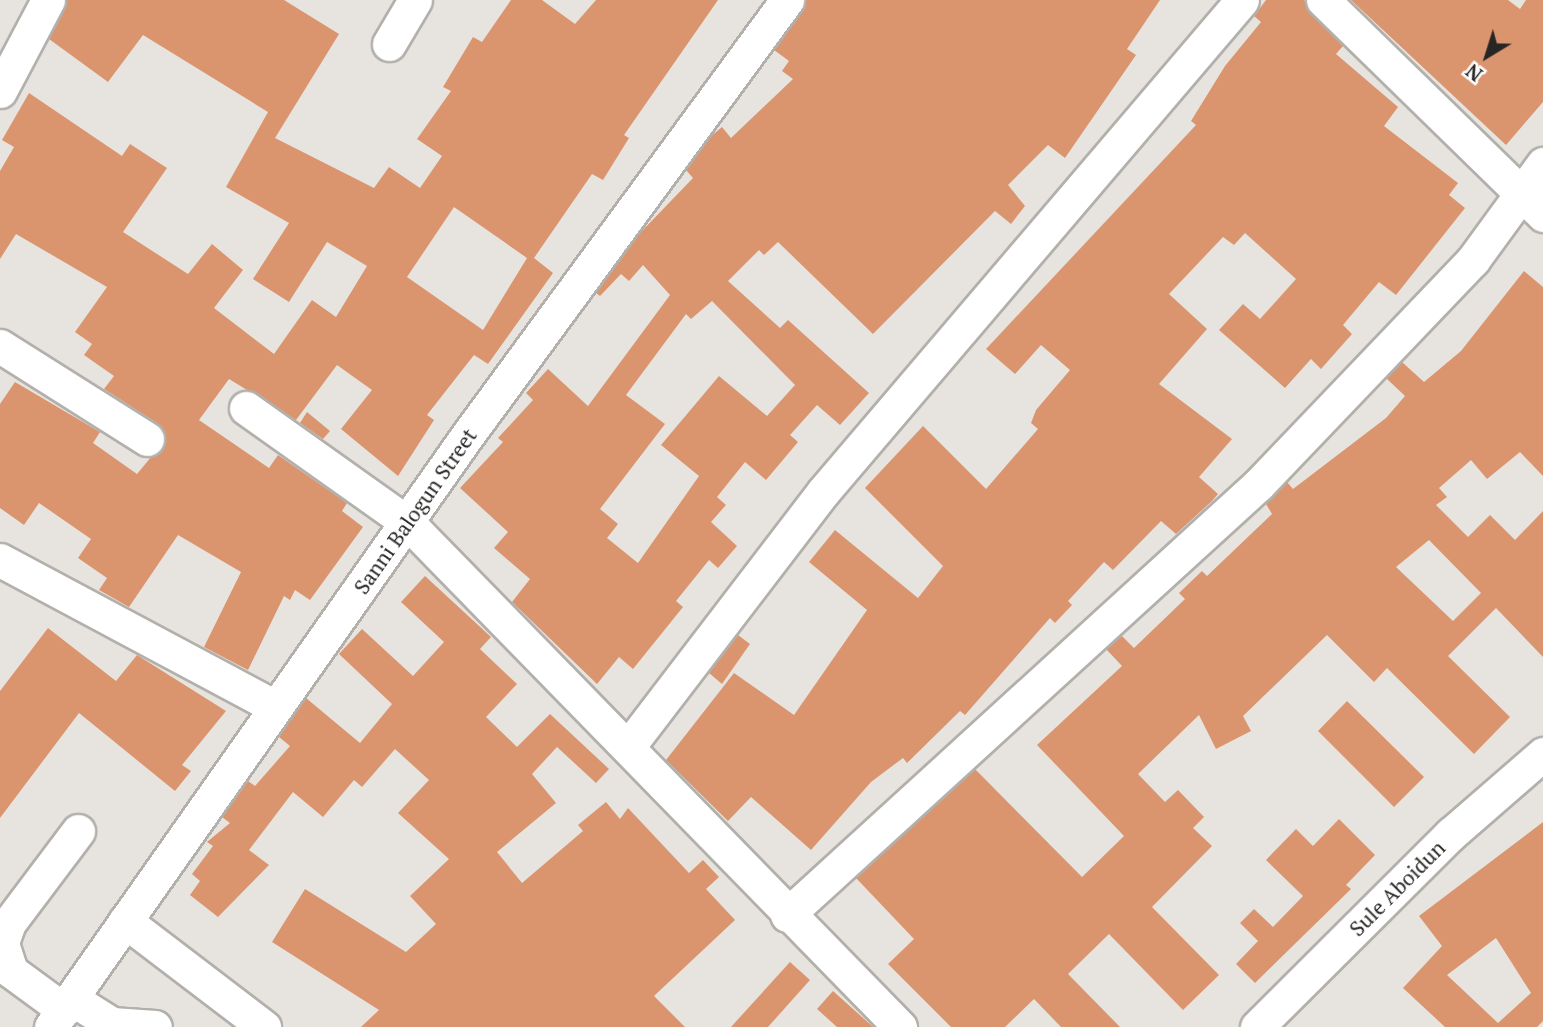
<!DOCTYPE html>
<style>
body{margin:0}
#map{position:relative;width:1543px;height:1027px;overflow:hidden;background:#e7e4df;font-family:"PT Serif",serif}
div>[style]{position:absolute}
.building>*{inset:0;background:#db956e}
.roads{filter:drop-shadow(2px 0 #b3b0ac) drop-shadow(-2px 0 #b3b0ac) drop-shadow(0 2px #b3b0ac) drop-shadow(0 -2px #b3b0ac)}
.minor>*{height:33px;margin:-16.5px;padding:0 16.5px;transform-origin:16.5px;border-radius:16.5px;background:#fff}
span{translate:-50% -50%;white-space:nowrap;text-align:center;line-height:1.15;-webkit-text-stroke:7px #fff;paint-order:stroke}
.street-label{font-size:21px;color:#272624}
.north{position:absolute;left:1452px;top:21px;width:70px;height:70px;-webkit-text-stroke:5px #fff;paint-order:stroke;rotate:218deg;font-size:19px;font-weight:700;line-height:28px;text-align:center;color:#272624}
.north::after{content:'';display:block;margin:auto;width:24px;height:32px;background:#272624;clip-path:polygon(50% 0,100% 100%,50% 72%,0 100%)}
</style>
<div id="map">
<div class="building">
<div style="clip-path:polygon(evenodd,67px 0,284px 0,339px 34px,275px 138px,374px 188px,389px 167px,420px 188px,442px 156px,417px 139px,451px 91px,443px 87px,473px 37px,482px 42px,511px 0,542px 0,575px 24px,596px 0,718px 0,624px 135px,629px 138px,603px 180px,592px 174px,534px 258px,553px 273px,488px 364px,474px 355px,427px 415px,434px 420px,398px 476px,341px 429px,372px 390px,337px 365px,296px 420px,229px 379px,199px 420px,269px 468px,278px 455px,347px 503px,342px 511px,363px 527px,310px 600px,295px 590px,290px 600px,284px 596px,248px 670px,204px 647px,241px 572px,178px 535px,129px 607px,99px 590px,107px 578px,78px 558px,91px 539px,39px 503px,24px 525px,0 508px,0 404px,15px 382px,100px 432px,93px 443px,137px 474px,166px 439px,157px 423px,104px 389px,114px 376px,84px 355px,92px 344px,75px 332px,107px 287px,16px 234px,0 259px,0 171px,14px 147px,2px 140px,29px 93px,122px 156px,130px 144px,167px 168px,123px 232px,188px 274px,212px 244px,243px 270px,214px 308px,274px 354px,312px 300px,336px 317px,367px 266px,327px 242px,289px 302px,253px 279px,289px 223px,226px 187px,268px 112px,143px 35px,108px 82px,49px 39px,67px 0,454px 207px,527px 258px,483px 330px,407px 277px,454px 207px)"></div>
<div style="clip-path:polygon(evenodd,806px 0,1160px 0,1127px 49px,1136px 55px,1065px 158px,1048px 145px,1008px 185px,1025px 206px,1011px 224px,995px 211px,873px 334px,778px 242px,764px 255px,759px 250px,728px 281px,780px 328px,788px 320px,869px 393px,840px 425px,817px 405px,790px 435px,798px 442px,766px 480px,745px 462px,717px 497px,726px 505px,711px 522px,737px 546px,718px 568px,709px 560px,676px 601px,683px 607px,633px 669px,619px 657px,597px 684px,512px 602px,530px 579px,494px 548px,508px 532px,460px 488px,503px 442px,498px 438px,533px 400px,526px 393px,548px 369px,588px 406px,670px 295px,643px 265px,629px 281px,621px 274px,600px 296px,596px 293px,641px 232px,693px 178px,686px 170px,709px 138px,722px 127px,731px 138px,793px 79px,782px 71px,789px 61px,774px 50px,806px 0,712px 301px,795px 385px,767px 416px,719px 376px,661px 445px,699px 476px,638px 563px,607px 538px,618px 524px,600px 509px,665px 424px,626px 395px,686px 314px,691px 319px,712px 301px)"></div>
<div style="clip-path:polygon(1266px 0,1304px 0,1343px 46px,1336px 54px,1398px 107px,1384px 126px,1458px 183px,1449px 195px,1465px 208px,1396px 295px,1379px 282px,1343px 325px,1352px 334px,1321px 369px,1311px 359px,1285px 388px,1219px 330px,1243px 304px,1260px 319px,1296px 279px,1245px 233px,1234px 245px,1223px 237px,1169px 294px,1207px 329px,1159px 384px,1232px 439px,1199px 477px,1218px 494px,1212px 501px,1176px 534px,1161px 521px,1113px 570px,1104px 562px,1068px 601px,1072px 605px,1055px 623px,1050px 618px,965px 715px,960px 711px,907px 763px,903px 758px,871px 782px,811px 850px,751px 797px,728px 821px,666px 760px,734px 673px,794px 715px,867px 610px,809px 562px,835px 530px,918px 598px,943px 566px,865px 488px,923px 426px,986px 489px,1038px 429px,1031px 423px,1036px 410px,1070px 370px,1041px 345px,1015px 374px,986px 349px,1196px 125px,1191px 121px,1225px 66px,1261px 22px,1254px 16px)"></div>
<div style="clip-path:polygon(1351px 0,1508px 0,1520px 9px,1526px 0,1543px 0,1543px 102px,1506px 145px)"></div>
<div style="clip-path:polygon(evenodd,1524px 271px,1543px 287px,1543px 476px,1520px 452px,1487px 479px,1471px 460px,1439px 488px,1447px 497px,1436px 505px,1468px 537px,1490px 515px,1515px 540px,1543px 511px,1543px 657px,1496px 608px,1448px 656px,1510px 717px,1474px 754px,1387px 668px,1374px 682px,1327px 635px,1243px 716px,1251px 731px,1216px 749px,1199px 715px,1138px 774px,1165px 802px,1178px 790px,1204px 817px,1193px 828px,1212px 846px,1152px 907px,1219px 975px,1183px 1010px,1109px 934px,1068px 974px,1120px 1027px,1061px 1027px,1034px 999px,1005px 1027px,951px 1027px,888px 964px,914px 939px,856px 878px,975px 769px,1082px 877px,1124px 836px,1037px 745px,1122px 666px,1106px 649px,1122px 636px,1134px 648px,1185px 599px,1179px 593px,1202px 571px,1207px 576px,1272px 514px,1266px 504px,1287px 482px,1293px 489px,1386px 418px,1405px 396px,1386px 378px,1402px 362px,1424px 382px,1461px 351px,1524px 271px,1429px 540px,1481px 593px,1453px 621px,1396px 567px,1429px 540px)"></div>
<div style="clip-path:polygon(307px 412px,330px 431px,323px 439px,300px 423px)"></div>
<div style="clip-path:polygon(425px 576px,491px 637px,480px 649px,517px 684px,486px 717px,517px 747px,550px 714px,609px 769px,596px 783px,557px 747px,532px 774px,556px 803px,497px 852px,522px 883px,583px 831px,578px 825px,606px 802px,620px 819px,628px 808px,689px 873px,703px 860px,719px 877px,706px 889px,735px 920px,654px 996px,685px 1027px,361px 1027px,379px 1010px,272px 942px,305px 889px,406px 952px,436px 924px,410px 896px,449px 859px,398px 813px,429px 780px,395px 749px,362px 787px,354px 780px,323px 817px,293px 792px,249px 850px,269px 865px,218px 917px,190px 895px,200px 881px,192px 874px,213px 846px,207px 842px,230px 823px,222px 817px,248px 781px,255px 786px,290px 746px,279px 737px,306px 698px,360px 743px,392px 704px,339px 654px,362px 629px,413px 676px,444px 642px,401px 602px)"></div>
<div style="clip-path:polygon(48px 628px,116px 681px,137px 655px,226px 711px,182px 765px,191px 771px,175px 791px,79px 713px,0 818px,0 691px)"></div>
<div style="clip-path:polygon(738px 635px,750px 644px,722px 684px,709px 673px)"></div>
<div style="clip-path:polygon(1347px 701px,1424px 777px,1394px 807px,1318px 731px)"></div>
<div style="clip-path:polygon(1339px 819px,1375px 855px,1346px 885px,1351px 889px,1255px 983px,1236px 964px,1258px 941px,1240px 923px,1254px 909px,1273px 927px,1303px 896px,1266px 860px,1296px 829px,1313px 846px)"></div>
<div style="clip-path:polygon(evenodd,1543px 822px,1543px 1021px,1537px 1027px,1445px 1027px,1403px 988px,1442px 946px,1419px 916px,1543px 822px,1496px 938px,1531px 993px,1498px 1023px,1447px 975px,1496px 938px)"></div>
<div style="clip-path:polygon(790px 962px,810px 980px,768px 1027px,731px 1027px)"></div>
<div style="clip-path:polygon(833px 991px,872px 1026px,873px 1027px,837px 1027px,817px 1009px)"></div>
</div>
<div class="roads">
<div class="minor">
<div style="left:1323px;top:0;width:308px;rotate:44.3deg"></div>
<div style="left:389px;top:44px;width:51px;rotate:-59.4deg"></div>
<div style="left:0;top:91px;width:103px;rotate:-62.2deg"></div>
<div style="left:0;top:346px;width:174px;rotate:32.3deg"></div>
<div style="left:246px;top:408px;width:200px;rotate:35.4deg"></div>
<div style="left:409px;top:524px;width:703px;rotate:45.69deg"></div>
<div style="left:0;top:560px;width:312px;rotate:28.1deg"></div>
<div style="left:628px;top:747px;width:321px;rotate:-52.6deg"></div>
<div style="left:823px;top:492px;width:646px;rotate:-49.58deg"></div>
<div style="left:787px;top:915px;width:639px;rotate:-42.4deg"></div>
<div style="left:1259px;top:484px;width:310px;rotate:-46.3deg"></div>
<div style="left:1473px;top:260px;width:119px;rotate:-53.9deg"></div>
<div style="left:125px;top:921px;width:175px;rotate:37.3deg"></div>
<div style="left:72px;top:999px;width:47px;rotate:32deg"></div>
<div style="left:112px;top:1024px;width:43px;rotate:4deg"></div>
<div style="left:64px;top:1010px;width:66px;rotate:-143.7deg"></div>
<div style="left:11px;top:971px;width:29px;rotate:-108deg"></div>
<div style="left:2px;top:943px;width:21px;rotate:-71deg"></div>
<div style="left:9px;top:923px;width:115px;rotate:-53.1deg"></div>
<div style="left:51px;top:1027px;width:723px;rotate:-54.86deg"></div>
<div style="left:467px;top:436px;width:541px;rotate:-53.72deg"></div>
<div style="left:1257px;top:1027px;width:274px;rotate:-44.9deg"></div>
<div style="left:1451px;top:834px;width:122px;rotate:-41deg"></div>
</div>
</div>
<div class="street-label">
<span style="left:415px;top:511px;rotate:-55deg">Sanni Balogun Street</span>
<span style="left:1397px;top:888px;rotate:-45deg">Sule Aboidun</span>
</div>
<div class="north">N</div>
</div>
